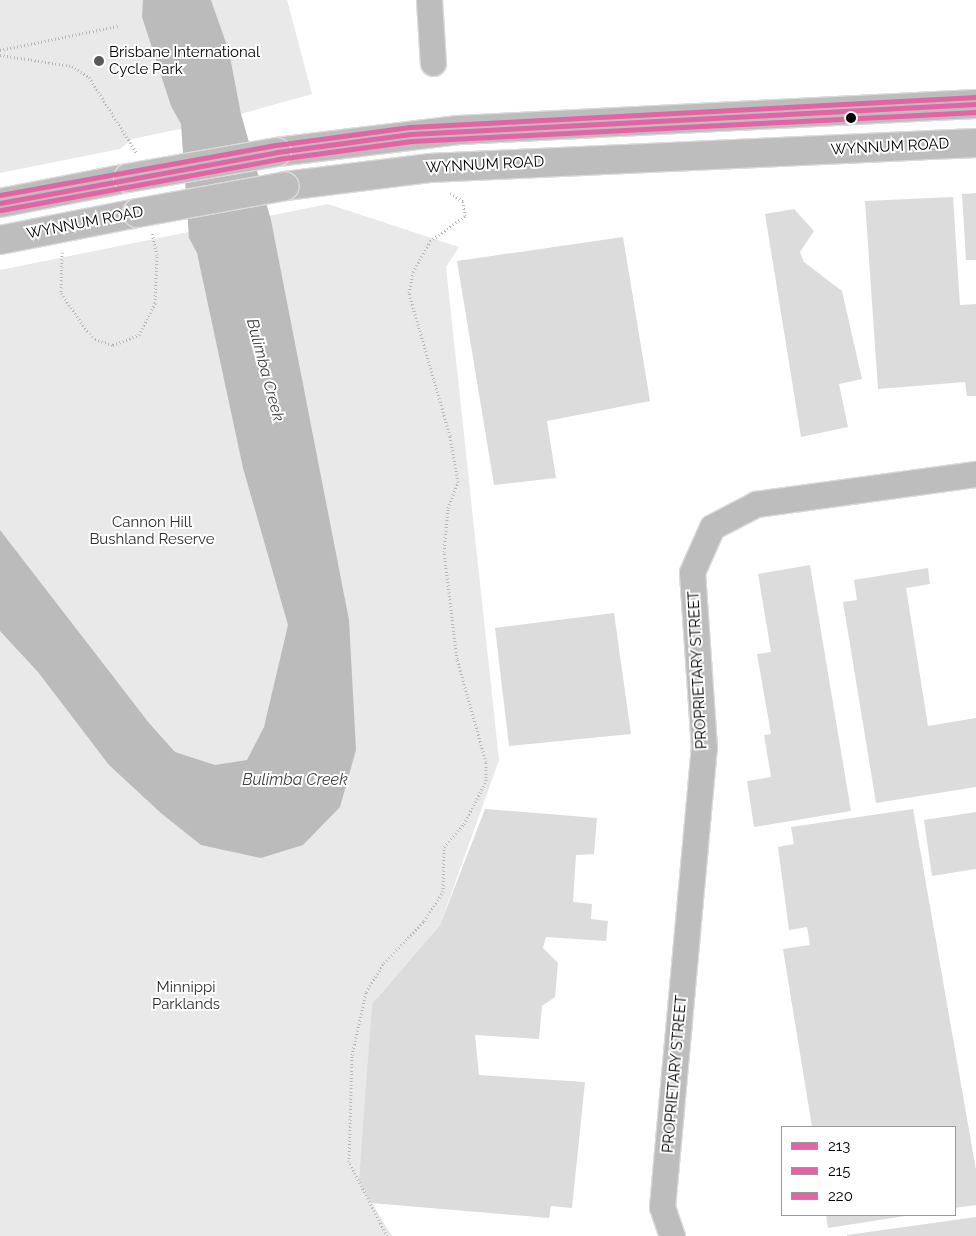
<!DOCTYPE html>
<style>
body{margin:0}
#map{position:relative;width:976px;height:1236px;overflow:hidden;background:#fff;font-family:Raleway,sans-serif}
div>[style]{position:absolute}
.green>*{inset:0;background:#e9e9e9}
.water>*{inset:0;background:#bbb}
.building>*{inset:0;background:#dcdcdc}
.path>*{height:3px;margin-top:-1.5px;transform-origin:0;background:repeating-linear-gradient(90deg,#b8b8b8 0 1px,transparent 0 3.5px)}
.roads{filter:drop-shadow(1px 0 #dbdbdb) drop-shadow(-1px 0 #dbdbdb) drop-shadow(0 1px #dbdbdb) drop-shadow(0 -1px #dbdbdb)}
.minor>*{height:25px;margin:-12.5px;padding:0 12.5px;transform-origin:12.5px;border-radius:12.5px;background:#bdbdbd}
.major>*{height:28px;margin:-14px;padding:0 14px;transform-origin:14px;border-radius:14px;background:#bdbdbd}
.bridges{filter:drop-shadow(1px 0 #dbdbdb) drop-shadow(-1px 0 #dbdbdb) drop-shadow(0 1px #dbdbdb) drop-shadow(0 -1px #dbdbdb)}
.major-bridge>*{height:28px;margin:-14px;padding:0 14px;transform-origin:14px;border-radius:14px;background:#bdbdbd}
.bus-1>*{height:5px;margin:-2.5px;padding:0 2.5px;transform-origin:2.5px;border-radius:2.5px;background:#e463a4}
.bus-2>*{height:5px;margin:-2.5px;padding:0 2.5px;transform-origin:2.5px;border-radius:2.5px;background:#e463a4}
.bus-3>*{height:5px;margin:-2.5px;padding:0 2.5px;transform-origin:2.5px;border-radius:2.5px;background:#e463a4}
.dots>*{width:14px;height:14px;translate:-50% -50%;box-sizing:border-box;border:2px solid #fff;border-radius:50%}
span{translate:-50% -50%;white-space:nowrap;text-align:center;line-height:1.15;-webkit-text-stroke:4px #fff;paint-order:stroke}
.poi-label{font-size:15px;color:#000}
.left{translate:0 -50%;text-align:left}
.street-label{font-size:15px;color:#000}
.park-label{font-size:15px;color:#2e2e2e}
.water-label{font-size:16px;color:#3f3f3f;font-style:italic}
.legend{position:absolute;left:781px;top:1126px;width:175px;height:90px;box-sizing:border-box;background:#fff;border:1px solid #999;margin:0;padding:6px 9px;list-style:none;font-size:15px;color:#000}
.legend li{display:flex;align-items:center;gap:10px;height:25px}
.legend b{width:25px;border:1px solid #999}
</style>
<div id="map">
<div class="green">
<div style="clip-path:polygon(0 0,183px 0,214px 122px,132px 139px,120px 149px,0 173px)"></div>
<div style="clip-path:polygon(211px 0,287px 0,312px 94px,241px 114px,229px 51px)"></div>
<div style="clip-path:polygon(328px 204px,459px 247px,446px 267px,499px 760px,440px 925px,372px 1004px,361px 1185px,392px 1236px,0 1236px,0 270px)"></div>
</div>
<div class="water">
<div style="clip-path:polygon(143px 0,211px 0,229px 51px,241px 114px,271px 220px,349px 620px,356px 750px,340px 807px,303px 845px,261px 858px,201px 845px,162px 814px,109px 765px,38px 672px,0 631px,0 530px,149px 723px,175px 752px,215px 765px,247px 760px,264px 727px,288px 625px,243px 468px,197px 253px,189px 238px,181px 124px,171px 106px,142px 17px)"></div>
</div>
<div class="building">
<div style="clip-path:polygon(976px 193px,976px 260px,966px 260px,962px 194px)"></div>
<div style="clip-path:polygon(953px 197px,960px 305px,976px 304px,976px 396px,967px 396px,965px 382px,878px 389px,865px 201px)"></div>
<div style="clip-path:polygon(794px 209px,814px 231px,800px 252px,804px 262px,842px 291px,862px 379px,839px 384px,848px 427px,801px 437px,765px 214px)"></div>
<div style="clip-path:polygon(623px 237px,650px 401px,547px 421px,556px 478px,494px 485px,457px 261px)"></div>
<div style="clip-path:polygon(810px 565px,851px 811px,754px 827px,747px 781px,771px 777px,764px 735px,771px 734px,757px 654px,771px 652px,758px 574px)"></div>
<div style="clip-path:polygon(928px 568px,930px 584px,906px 588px,928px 726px,976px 718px,976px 787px,876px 803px,843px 602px,857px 600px,854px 580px)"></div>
<div style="clip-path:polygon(614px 613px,631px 734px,509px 746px,495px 628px)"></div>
<div style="clip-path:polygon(485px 809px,597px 818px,594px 854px,576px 855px,573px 902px,592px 904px,591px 919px,608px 921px,606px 941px,546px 937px,543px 948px,558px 963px,555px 997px,542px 1006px,539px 1039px,475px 1035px,479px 1075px,585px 1082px,572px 1208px,551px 1206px,549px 1218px,371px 1203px,359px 1181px,372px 1004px,440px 925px)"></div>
<div style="clip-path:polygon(913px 809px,976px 1170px,976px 1205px,955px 1208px,955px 1127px,812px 1127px,783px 949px,810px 945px,807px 927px,789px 930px,778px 847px,794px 844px,791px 827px)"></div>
<div style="clip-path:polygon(976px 812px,976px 869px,932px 876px,924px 820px)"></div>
<div style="clip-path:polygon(826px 1215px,905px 1215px,905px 1216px,828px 1228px)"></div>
<div style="clip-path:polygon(976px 1217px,976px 1236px,847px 1236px,847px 1235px)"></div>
</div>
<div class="path">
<div style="left:0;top:50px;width:120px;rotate:-11.5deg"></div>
<div style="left:0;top:55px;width:73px;rotate:8.7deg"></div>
<div style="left:72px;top:66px;width:20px;rotate:33deg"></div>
<div style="left:89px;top:77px;width:89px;rotate:57.9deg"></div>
<div style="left:62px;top:252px;width:41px;rotate:91.4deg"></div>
<div style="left:61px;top:293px;width:46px;rotate:55.6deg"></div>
<div style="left:87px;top:331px;width:11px;rotate:45deg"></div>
<div style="left:95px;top:339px;width:19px;rotate:18deg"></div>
<div style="left:113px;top:345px;width:28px;rotate:-21deg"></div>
<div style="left:139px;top:335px;width:36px;rotate:-63deg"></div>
<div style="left:155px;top:303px;width:48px;rotate:-87.6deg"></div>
<div style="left:157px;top:255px;width:22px;rotate:-103deg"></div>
<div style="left:387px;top:1236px;width:83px;rotate:-117.2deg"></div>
<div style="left:349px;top:1162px;width:107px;rotate:-88.4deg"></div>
<div style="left:352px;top:1055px;width:65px;rotate:-77.5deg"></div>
<div style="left:366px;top:992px;width:34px;rotate:-58deg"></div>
<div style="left:384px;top:963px;width:58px;rotate:-46.4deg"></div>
<div style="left:424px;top:921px;width:35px;rotate:-57deg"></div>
<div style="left:443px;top:892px;width:45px;rotate:-88.7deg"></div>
<div style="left:444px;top:847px;width:30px;rotate:-49deg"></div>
<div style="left:464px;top:824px;width:48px;rotate:-62.9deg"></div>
<div style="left:486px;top:781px;width:19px;rotate:-90deg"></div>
<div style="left:486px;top:762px;width:107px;rotate:-105.7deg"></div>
<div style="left:457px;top:659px;width:108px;rotate:-96.9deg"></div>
<div style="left:444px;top:552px;width:44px;rotate:-84.8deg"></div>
<div style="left:448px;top:508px;width:28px;rotate:-69deg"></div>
<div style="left:458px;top:482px;width:47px;rotate:-99.9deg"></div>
<div style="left:450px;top:436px;width:149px;rotate:-106deg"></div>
<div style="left:409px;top:293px;width:21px;rotate:-79deg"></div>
<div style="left:413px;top:272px;width:35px;rotate:-61deg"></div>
<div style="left:430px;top:241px;width:43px;rotate:-35.5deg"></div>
<div style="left:465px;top:216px;width:15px;rotate:-98deg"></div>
<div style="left:463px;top:201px;width:15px;rotate:-148deg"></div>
</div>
<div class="roads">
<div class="minor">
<div style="left:429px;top:0;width:63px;rotate:86.4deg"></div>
<div style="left:672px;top:1236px;width:31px;rotate:-109deg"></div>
<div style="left:662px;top:1207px;width:461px;rotate:-84.8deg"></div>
<div style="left:704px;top:748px;width:176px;rotate:-93.9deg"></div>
<div style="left:692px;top:572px;width:49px;rotate:-66deg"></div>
<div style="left:712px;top:527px;width:50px;rotate:-27.6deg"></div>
<div style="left:756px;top:504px;width:222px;rotate:-7.8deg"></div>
</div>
<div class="major">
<div style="left:277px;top:152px;width:183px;rotate:-6.9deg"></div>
<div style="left:459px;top:130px;width:518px;rotate:-2.88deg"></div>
<div style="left:285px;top:186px;width:145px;rotate:-7.1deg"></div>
<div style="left:429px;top:168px;width:548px;rotate:-2.62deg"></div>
<div style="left:0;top:203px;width:130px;rotate:-11.1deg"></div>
<div style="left:0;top:240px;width:140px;rotate:-11.1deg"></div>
</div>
</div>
<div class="bridges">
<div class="major-bridge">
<div style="left:128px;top:178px;width:151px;rotate:-9.9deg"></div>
<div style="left:137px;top:213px;width:150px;rotate:-10.3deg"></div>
</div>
</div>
<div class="bus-1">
<div style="left:0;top:203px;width:282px;rotate:-10.4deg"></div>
<div style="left:277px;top:152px;width:135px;rotate:-7.7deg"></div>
<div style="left:411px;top:134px;width:566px;rotate:-3.04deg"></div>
</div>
<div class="bus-2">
<div style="left:1px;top:210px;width:282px;rotate:-10.4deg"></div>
<div style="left:278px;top:159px;width:135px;rotate:-7.7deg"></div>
<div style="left:412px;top:141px;width:565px;rotate:-2.94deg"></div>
</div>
<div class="bus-3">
<div style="left:0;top:195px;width:280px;rotate:-10.3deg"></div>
<div style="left:276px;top:145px;width:135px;rotate:-7.7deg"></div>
<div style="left:410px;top:127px;width:567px;rotate:-3.03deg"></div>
</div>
<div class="dots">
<div style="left:99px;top:61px;background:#595959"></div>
<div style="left:851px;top:118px;background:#000"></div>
</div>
<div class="poi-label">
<span class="left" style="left:109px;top:61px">Brisbane International<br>Cycle Park</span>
</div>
<div class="street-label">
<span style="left:890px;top:147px;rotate:-3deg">WYNNUM ROAD</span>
<span style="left:485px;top:165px;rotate:-3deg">WYNNUM ROAD</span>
<span style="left:85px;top:223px;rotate:-11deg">WYNNUM ROAD</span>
<span style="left:698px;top:670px;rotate:-93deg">PROPRIETARY STREET</span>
<span style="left:675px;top:1074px;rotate:-85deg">PROPRIETARY STREET</span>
</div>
<div class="park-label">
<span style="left:152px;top:531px">Cannon Hill<br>Bushland Reserve</span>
<span style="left:186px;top:996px">Minnippi<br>Parklands</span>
</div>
<div class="water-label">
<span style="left:265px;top:370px;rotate:75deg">Bulimba Creek</span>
<span style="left:295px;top:780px">Bulimba Creek</span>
</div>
<ul class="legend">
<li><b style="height:6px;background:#e463a4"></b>213</li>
<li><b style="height:6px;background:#e463a4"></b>215</li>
<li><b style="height:6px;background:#e463a4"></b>220</li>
</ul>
</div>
